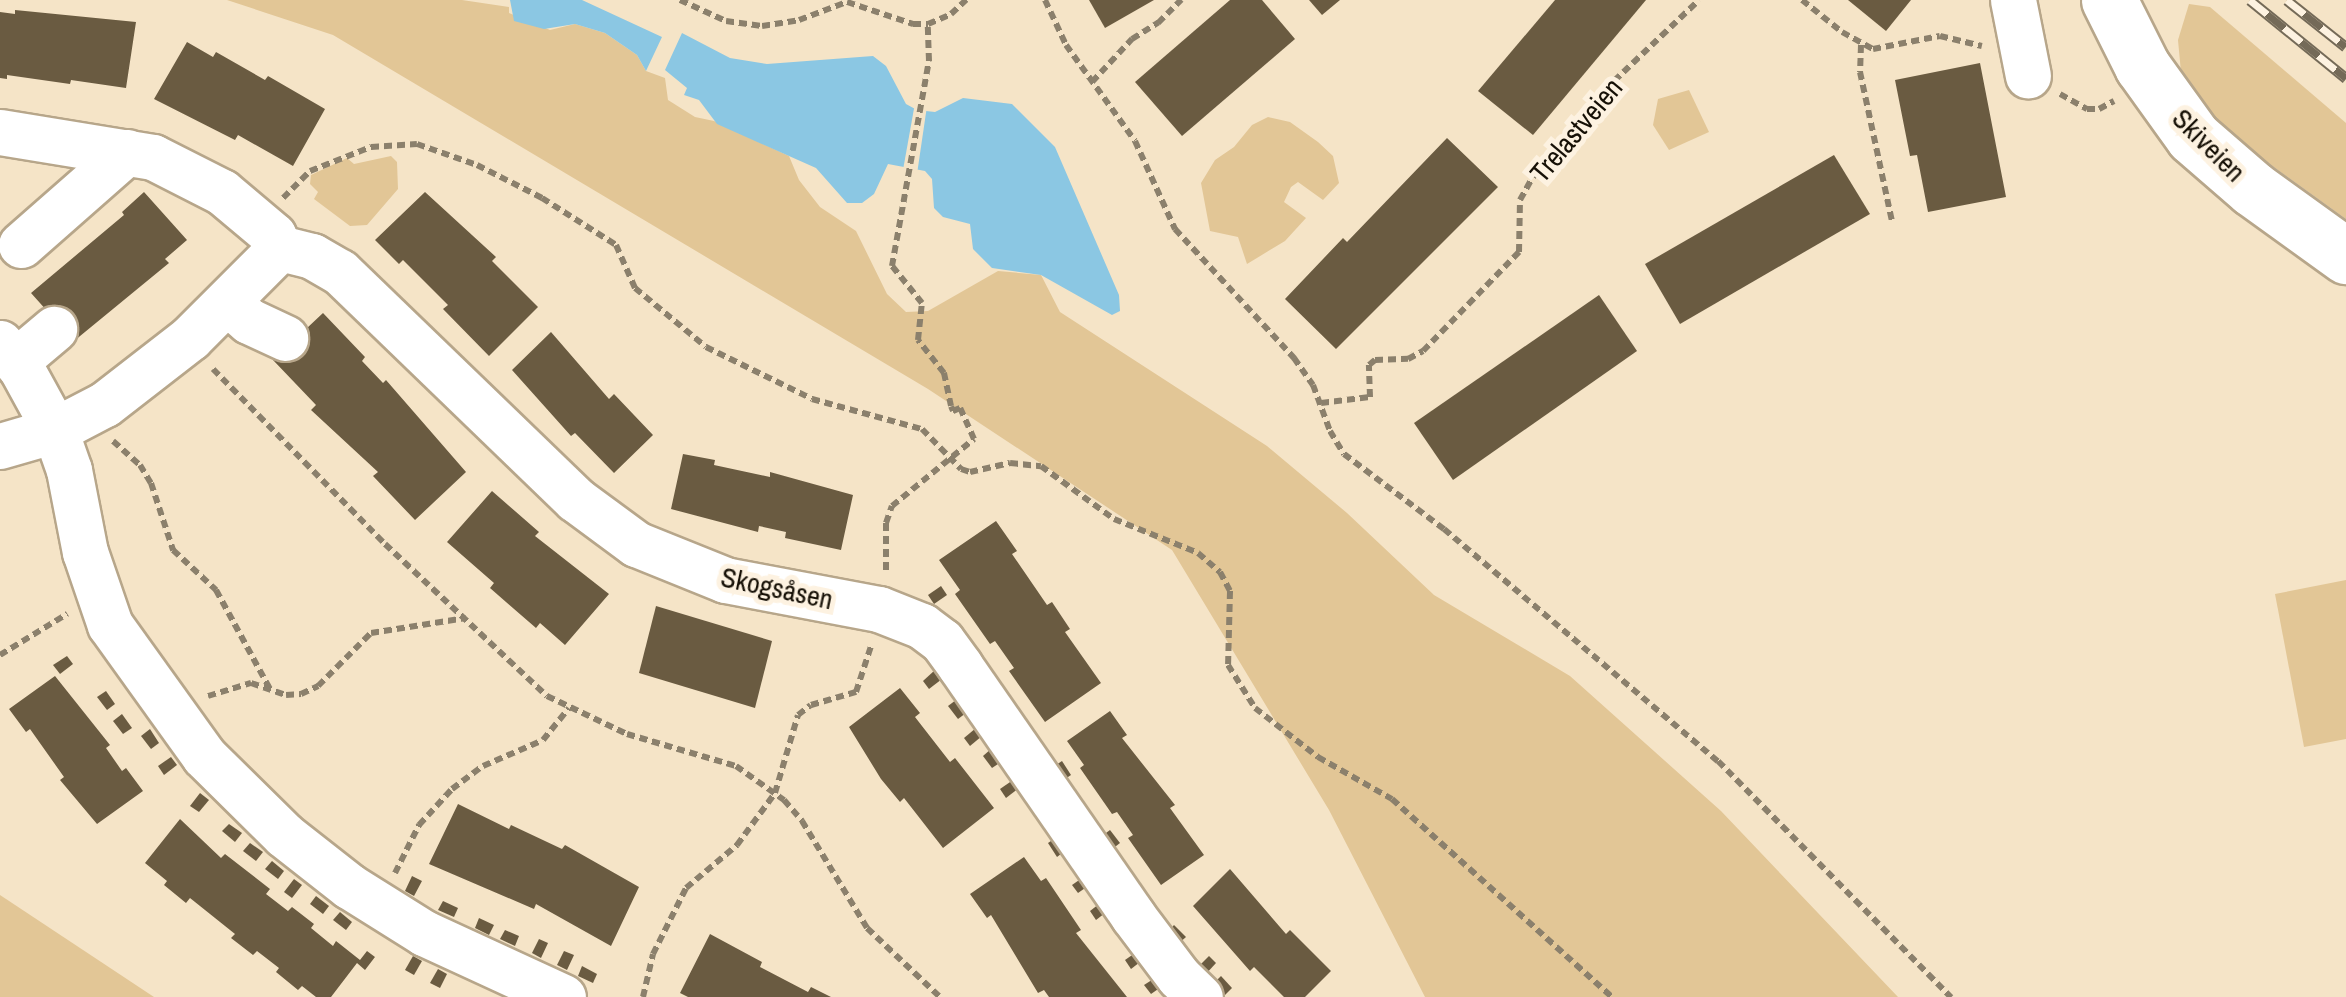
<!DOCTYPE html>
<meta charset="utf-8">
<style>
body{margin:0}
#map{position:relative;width:2346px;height:997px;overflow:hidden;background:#f5e4c7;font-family:"Archivo Narrow",sans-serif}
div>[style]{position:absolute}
.green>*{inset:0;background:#e2c696}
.water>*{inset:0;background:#8bc7e3}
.pier>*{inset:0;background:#f5e4c7}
.building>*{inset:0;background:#6a5b41}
.path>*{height:6px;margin-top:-3px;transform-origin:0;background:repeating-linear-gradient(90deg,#8b806c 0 8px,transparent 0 13px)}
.roads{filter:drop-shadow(2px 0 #b7a68a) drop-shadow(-2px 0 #b7a68a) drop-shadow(0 2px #b7a68a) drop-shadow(0 -2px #b7a68a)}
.minor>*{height:45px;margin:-22.5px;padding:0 22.5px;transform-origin:22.5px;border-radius:22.5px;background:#fff}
.major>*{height:55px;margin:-27.5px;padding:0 27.5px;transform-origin:27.5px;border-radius:27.5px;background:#fff}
.rail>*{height:11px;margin-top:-5.5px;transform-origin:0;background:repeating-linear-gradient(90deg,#fdf2e1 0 22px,#746a58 0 44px);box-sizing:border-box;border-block:2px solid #746a58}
span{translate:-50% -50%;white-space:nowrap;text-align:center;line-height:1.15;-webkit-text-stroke:10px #fdf2e1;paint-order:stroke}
.street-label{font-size:28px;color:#161006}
</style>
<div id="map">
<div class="green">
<div style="clip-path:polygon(227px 0,462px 0,509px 7px,509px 13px,550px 30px,575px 24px,605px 33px,637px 55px,646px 71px,665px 78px,668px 100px,695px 117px,714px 121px,789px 156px,799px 180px,820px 207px,856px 231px,887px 294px,906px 312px,928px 311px,998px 271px,1041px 275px,1060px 312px,1267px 446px,1347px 513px,1434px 595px,1570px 676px,1721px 811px,1898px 997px,1425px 997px,1329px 810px,1172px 550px,928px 389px,333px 35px)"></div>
<div style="clip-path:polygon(2189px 4px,2210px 7px,2346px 123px,2346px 219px,2214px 124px,2182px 83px,2178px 40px)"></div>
<div style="clip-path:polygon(1689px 90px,1709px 132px,1669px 150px,1653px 125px,1658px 99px)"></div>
<div style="clip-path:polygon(1268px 117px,1290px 122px,1318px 142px,1333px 156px,1339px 183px,1323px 200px,1298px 182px,1291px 187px,1284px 202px,1306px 218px,1285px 241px,1247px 264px,1238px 237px,1210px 231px,1201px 183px,1215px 160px,1234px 147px,1252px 125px)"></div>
<div style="clip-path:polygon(391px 156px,397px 162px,398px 189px,367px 225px,350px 226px,314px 199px,318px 192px,310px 184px,311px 175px,347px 158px,354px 164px)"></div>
<div style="clip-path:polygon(2346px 580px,2346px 739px,2304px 747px,2275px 594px)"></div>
<div style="clip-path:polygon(0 895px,154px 997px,0 997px)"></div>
</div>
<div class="water">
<div style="clip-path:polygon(510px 0,582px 0,662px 37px,646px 71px,637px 55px,605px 33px,575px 24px,544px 29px,514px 21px)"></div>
<div style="clip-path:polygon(682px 33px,730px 58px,767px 64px,873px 56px,886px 66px,906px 104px,917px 110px,935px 112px,963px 98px,1012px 104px,1055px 147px,1119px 295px,1120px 311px,1112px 315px,1041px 275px,992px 268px,973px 249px,970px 224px,943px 217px,934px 208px,932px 179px,925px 171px,888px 164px,874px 194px,862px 203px,847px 203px,816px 168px,717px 124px,699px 100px,684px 95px,687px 88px,665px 70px)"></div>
</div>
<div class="pier">
<div style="clip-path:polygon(915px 103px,927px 106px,917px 174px,903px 170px)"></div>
</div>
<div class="building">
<div style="clip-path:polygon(1089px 0,1154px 0,1105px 28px)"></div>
<div style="clip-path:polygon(1230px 0,1262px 0,1295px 39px,1182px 136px,1135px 82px)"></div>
<div style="clip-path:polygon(1309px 0,1340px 0,1322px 15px)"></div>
<div style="clip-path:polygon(1555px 0,1646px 0,1533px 135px,1478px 91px)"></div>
<div style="clip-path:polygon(1848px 0,1911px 0,1886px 31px)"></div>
<div style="clip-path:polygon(15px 10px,136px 22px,126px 88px,71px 80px,70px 84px,7px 75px,7px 79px,0 78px,0 12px,15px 14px)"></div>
<div style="clip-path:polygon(187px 42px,213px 57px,216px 52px,265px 80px,268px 76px,325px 109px,293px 166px,238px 135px,235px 140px,154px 99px)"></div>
<div style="clip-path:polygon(1980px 63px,2006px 197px,1928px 212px,1917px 155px,1910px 156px,1895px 80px)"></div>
<div style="clip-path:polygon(1447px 138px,1498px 187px,1336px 349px,1285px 299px,1343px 238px,1347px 242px)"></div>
<div style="clip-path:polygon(1834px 155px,1870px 214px,1680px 324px,1645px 264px)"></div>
<div style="clip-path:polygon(144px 192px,187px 240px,165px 259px,169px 263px,74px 341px,31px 293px,124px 215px,122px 212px)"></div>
<div style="clip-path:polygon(425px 192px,496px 257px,492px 261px,538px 307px,489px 356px,443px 309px,448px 305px,403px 260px,399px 264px,375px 240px)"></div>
<div style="clip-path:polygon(1599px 295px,1637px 351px,1453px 480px,1414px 423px)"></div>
<div style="clip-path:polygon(323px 313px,365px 357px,362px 361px,383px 383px,386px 380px,466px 472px,415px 520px,373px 476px,378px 472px,311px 410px,316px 405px,273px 360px)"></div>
<div style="clip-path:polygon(551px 332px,609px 399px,614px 394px,653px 435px,614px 473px,575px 433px,571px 436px,512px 370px)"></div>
<div style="clip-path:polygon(683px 454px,715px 460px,714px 465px,770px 477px,770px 472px,853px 495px,841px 550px,785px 538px,786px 532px,759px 526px,758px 532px,671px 509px)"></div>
<div style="clip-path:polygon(492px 491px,539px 532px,535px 536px,609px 594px,565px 645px,540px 623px,536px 628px,490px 588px,494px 583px,447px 542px)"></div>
<div style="clip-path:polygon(996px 521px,1017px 551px,1012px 554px,1047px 605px,1052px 602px,1070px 629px,1065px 632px,1101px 683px,1045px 722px,1009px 671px,1014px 668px,995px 641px,990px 644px,955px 594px,960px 590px,939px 560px)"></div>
<div style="clip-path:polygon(941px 586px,947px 595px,934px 604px,928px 595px)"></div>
<div style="clip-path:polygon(656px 606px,772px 641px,755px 708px,639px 673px)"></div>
<div style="clip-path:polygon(67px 656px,73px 664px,60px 674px,53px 665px)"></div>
<div style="clip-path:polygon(935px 670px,942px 679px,929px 689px,923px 681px)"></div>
<div style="clip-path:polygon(55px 676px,110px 745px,106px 748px,122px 771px,126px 768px,143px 791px,97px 824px,60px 780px,64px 777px,30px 729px,26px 732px,9px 709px)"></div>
<div style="clip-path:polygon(900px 688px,920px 713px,915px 717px,950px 762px,955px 758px,994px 808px,943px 848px,904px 798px,900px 802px,881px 779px,849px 727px)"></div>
<div style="clip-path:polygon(106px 691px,115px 704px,107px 710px,97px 697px)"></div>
<div style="clip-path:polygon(956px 700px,966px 713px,958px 719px,948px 706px)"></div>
<div style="clip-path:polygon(1110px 711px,1127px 735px,1122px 738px,1175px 805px,1170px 808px,1204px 855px,1161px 885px,1128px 838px,1133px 835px,1117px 812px,1112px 814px,1080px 768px,1084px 765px,1067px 741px)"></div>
<div style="clip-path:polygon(122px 714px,132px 728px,123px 734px,113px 721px)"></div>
<div style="clip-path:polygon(976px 728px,982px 736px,970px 746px,964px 738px)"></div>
<div style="clip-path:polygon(150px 729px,159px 743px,151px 749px,141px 736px)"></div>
<div style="clip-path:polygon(991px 749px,1001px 762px,992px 768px,983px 756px)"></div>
<div style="clip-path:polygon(171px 757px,177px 765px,164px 775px,158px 766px)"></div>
<div style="clip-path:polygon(1062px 761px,1071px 775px,1062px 781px,1053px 767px)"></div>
<div style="clip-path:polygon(1013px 780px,1019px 788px,1006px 798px,1000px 789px)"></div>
<div style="clip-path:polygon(200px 793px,209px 800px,199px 812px,190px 806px)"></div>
<div style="clip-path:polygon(458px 804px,509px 829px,511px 825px,562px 849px,565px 845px,639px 887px,611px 946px,536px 904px,534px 909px,429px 864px)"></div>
<div style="clip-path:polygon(180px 819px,221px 858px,225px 854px,270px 889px,266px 894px,288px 911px,292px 907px,314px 924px,311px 928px,333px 946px,336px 941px,360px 960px,367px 951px,375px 957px,365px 970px,357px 963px,331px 997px,316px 997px,302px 986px,298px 990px,276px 972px,279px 968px,257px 951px,253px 955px,231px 938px,235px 934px,190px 898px,186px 903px,164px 885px,167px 881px,145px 863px)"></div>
<div style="clip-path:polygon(229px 824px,242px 833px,235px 842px,222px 831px)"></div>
<div style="clip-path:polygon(1110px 830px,1120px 843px,1111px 850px,1102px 836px)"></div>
<div style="clip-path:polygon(1057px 837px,1066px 850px,1057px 857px,1048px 843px)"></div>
<div style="clip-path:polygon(250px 843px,263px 852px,256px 861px,243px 851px)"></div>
<div style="clip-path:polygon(1024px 857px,1041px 881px,1046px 878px,1081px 930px,1076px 933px,1127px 997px,1049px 997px,1044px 990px,1038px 993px,991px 915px,987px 918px,970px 894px)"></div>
<div style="clip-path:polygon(272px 861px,284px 871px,278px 879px,265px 869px)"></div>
<div style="clip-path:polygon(1230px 869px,1286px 934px,1290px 930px,1331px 971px,1305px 997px,1284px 997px,1254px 967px,1250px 971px,1193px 906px)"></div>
<div style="clip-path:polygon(412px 876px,422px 881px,414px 896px,405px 891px)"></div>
<div style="clip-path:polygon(1085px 876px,1091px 884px,1078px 893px,1072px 885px)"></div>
<div style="clip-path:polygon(294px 879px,302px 885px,292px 898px,284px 892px)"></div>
<div style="clip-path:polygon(316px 896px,329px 906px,323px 914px,310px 904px)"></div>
<div style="clip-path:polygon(443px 901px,458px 908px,454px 917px,438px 910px)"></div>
<div style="clip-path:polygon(1103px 901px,1109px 910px,1096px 920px,1090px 911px)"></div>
<div style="clip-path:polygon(340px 912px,352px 922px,346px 930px,333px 920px)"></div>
<div style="clip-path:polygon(479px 918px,494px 925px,489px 935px,475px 928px)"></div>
<div style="clip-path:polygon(1174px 925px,1186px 937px,1178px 944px,1167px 933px)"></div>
<div style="clip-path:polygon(505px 930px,519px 936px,515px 946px,500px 939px)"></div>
<div style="clip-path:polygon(710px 934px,762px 962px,760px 967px,808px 992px,811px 987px,831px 997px,688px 997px,680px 993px)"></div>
<div style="clip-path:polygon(539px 939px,548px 943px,541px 958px,532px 953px)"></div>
<div style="clip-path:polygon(564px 951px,574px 955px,567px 970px,557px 965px)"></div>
<div style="clip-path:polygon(1138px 951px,1144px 959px,1131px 969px,1125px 960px)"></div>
<div style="clip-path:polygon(413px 956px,422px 961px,414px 975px,405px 970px)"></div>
<div style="clip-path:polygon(1209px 956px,1216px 963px,1205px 975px,1198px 967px)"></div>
<div style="clip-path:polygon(582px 966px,597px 974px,593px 983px,578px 976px)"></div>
<div style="clip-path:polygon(438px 969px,447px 974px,440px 988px,430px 983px)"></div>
<div style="clip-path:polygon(1158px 976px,1164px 985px,1151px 994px,1144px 985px)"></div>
<div style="clip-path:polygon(1221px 976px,1232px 988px,1225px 995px,1213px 984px)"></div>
</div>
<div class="path">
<div style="left:680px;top:0;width:51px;rotate:24.5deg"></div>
<div style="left:726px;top:21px;width:36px;rotate:8deg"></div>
<div style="left:762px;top:26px;width:37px;rotate:-9deg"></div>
<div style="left:799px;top:20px;width:51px;rotate:-20.6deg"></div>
<div style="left:847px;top:2px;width:70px;rotate:18.4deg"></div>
<div style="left:913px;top:24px;width:15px"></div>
<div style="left:928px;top:24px;width:25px;rotate:-23deg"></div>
<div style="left:951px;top:14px;width:21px;rotate:-43deg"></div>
<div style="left:1045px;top:0;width:50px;rotate:65deg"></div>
<div style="left:1066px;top:45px;width:118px;rotate:54.3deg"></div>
<div style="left:1135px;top:141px;width:97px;rotate:65.6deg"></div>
<div style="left:1175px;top:229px;width:176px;rotate:47.3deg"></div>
<div style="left:1294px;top:358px;width:33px;rotate:55deg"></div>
<div style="left:1313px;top:385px;width:49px;rotate:69.7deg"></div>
<div style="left:1330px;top:431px;width:27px;rotate:59deg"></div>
<div style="left:1344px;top:454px;width:125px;rotate:36.9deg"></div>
<div style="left:1444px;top:529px;width:359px;rotate:40.3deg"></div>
<div style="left:1718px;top:761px;width:332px;rotate:45.4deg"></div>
<div style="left:1802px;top:0;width:51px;rotate:38.7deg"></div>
<div style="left:1842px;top:32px;width:35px;rotate:29deg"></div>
<div style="left:1873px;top:49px;width:68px;rotate:-11deg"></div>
<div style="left:1940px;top:36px;width:43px;rotate:13.4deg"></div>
<div style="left:1861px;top:45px;width:27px;rotate:92deg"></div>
<div style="left:1860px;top:72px;width:152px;rotate:77.9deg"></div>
<div style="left:1092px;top:82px;width:59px;rotate:-47.1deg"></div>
<div style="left:1132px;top:39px;width:31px;rotate:-32deg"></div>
<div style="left:1158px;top:23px;width:33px;rotate:-45deg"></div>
<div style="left:2060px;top:94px;width:31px;rotate:29deg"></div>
<div style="left:2087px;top:109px;width:12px"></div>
<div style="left:2099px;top:109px;width:17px;rotate:-28deg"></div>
<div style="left:283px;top:198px;width:38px;rotate:-45deg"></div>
<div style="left:310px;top:171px;width:66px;rotate:-21.5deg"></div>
<div style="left:371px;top:147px;width:46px;rotate:-3.7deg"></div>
<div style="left:417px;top:144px;width:64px;rotate:19.3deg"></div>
<div style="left:477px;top:165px;width:73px;rotate:26.9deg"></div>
<div style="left:542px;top:198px;width:88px;rotate:32.4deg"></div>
<div style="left:616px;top:245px;width:47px;rotate:66.2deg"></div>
<div style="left:635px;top:288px;width:92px;rotate:39.7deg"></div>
<div style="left:706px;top:347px;width:118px;rotate:26.1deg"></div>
<div style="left:812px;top:399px;width:114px;rotate:15.3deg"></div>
<div style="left:922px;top:429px;width:56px;rotate:45.7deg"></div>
<div style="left:961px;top:469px;width:9px;rotate:18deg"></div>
<div style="left:970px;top:472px;width:41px;rotate:-12.7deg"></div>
<div style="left:1010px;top:463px;width:31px;rotate:6deg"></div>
<div style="left:1041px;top:466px;width:90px;rotate:36deg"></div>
<div style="left:1114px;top:519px;width:91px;rotate:22deg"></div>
<div style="left:1198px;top:553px;width:29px;rotate:41deg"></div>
<div style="left:1220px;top:572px;width:21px;rotate:62deg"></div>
<div style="left:1230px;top:591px;width:74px;rotate:91.5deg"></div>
<div style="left:1228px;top:665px;width:51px;rotate:57.9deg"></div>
<div style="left:1255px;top:708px;width:80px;rotate:37.9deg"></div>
<div style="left:1318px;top:757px;width:85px;rotate:29.6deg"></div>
<div style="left:1392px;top:799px;width:296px;rotate:42deg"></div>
<div style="left:213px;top:369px;width:245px;rotate:45.5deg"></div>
<div style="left:385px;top:544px;width:222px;rotate:43.2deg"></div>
<div style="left:547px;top:696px;width:89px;rotate:25.4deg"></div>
<div style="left:627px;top:734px;width:114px;rotate:16.4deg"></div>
<div style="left:736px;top:766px;width:59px;rotate:35.3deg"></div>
<div style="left:784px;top:800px;width:28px;rotate:49deg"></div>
<div style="left:802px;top:821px;width:125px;rotate:58.7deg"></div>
<div style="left:867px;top:928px;width:100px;rotate:43.4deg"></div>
<div style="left:1321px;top:403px;width:49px;rotate:-7deg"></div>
<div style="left:1370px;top:397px;width:32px;rotate:-92deg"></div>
<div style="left:1369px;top:365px;width:8px;rotate:-40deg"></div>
<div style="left:1375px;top:360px;width:33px;rotate:-2deg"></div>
<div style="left:1408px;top:359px;width:17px;rotate:-28deg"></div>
<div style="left:1423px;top:351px;width:138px;rotate:-45.9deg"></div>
<div style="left:1519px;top:252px;width:52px;rotate:-88.9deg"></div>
<div style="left:1520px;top:200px;width:26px;rotate:-61deg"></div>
<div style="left:1533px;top:177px;width:126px;rotate:-49.8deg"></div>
<div style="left:1614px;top:81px;width:117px;rotate:-43.6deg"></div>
<div style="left:113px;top:441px;width:36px;rotate:42deg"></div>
<div style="left:140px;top:465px;width:21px;rotate:59deg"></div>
<div style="left:151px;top:483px;width:71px;rotate:71.8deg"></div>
<div style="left:173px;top:550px;width:59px;rotate:42.9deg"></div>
<div style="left:216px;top:590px;width:113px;rotate:61.4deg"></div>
<div style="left:886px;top:570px;width:47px;rotate:-90deg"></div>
<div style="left:886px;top:523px;width:18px;rotate:-71deg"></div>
<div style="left:892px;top:506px;width:106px;rotate:-39.3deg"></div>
<div style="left:974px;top:439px;width:34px;rotate:-114deg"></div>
<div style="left:960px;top:408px;width:8px;rotate:157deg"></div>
<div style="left:953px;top:411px;width:5px;rotate:-112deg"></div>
<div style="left:951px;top:406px;width:34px;rotate:-102deg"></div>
<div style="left:944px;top:373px;width:42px;rotate:-128.2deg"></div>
<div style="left:918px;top:340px;width:37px;rotate:-84deg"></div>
<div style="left:922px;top:303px;width:48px;rotate:-129deg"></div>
<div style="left:892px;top:266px;width:208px;rotate:-79.8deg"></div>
<div style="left:929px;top:61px;width:37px;rotate:-92deg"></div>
<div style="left:0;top:655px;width:79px;rotate:-31.5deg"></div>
<div style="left:208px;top:696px;width:45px;rotate:-16.8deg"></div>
<div style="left:251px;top:683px;width:37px;rotate:19deg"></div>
<div style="left:286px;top:695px;width:15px;rotate:-4deg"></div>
<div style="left:301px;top:694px;width:19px;rotate:-25deg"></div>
<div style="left:318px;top:686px;width:75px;rotate:-45deg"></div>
<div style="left:371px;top:633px;width:96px;rotate:-9deg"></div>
<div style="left:395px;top:873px;width:54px;rotate:-63.4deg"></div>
<div style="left:419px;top:825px;width:49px;rotate:-47.5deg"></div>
<div style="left:452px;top:789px;width:39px;rotate:-37deg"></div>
<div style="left:483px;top:766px;width:65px;rotate:-23.4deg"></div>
<div style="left:543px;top:740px;width:41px;rotate:-50.9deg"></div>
<div style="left:643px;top:997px;width:44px;rotate:-76.9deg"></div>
<div style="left:653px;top:954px;width:74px;rotate:-63.4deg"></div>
<div style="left:686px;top:888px;width:67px;rotate:-40.1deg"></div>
<div style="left:737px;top:845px;width:64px;rotate:-53.8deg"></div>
<div style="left:775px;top:793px;width:81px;rotate:-73.6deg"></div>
<div style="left:798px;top:715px;width:16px;rotate:-38deg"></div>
<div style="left:811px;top:705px;width:47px;rotate:-16.1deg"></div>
<div style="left:856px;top:692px;width:48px;rotate:-71.9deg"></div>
</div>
<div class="roads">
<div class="minor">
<div style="left:2013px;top:0;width:77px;rotate:78.8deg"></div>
<div style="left:0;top:132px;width:155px;rotate:9.3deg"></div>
<div style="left:153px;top:157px;width:77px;rotate:26.9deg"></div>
<div style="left:222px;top:192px;width:67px;rotate:40.1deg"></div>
<div style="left:273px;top:235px;width:15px;rotate:62deg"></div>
<div style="left:280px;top:248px;width:33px;rotate:14deg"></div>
<div style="left:312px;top:256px;width:32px;rotate:30deg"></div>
<div style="left:340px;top:272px;width:327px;rotate:44deg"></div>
<div style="left:575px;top:499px;width:76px;rotate:36.4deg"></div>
<div style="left:636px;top:544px;width:96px;rotate:22deg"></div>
<div style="left:725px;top:580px;width:157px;rotate:10.7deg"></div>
<div style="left:879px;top:609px;width:46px;rotate:21.6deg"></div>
<div style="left:922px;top:626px;width:25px;rotate:37deg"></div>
<div style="left:942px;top:641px;width:31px;rotate:54deg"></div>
<div style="left:960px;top:666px;width:304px;rotate:55.3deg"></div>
<div style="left:1133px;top:916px;width:76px;rotate:53deg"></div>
<div style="left:1179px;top:977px;width:29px;rotate:44deg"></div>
<div style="left:21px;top:245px;width:141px;rotate:-41.3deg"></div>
<div style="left:227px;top:302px;width:29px;rotate:41deg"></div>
<div style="left:249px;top:321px;width:40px;rotate:25deg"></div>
<div style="left:0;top:343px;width:33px;rotate:50deg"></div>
<div style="left:21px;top:368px;width:71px;rotate:61.3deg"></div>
<div style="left:55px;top:430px;width:42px;rotate:70.7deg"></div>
<div style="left:69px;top:470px;width:84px;rotate:79deg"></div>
<div style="left:85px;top:552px;width:77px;rotate:71.1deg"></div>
<div style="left:110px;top:625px;width:161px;rotate:54.3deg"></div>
<div style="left:204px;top:756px;width:112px;rotate:44.6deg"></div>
<div style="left:284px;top:835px;width:83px;rotate:38.1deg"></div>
<div style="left:349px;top:886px;width:89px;rotate:32.1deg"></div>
<div style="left:424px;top:933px;width:153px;rotate:24.7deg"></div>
<div style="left:16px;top:361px;width:50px;rotate:-40.1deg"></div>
<div style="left:0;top:446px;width:57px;rotate:-16.2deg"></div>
<div style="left:55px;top:430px;width:56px;rotate:-27.5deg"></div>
<div style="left:105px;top:404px;width:108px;rotate:-37.8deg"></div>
<div style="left:190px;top:338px;width:127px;rotate:-45deg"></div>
</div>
<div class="major">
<div style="left:2109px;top:0;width:74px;rotate:63.4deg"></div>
<div style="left:2142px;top:66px;width:87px;rotate:54.3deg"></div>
<div style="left:2193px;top:137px;width:79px;rotate:40.9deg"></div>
<div style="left:2253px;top:189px;width:115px;rotate:35.8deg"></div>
</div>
</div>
<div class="rail">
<div style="left:2250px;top:0;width:124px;rotate:39.1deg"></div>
<div style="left:2287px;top:0;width:75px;rotate:38.5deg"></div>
</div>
<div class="street-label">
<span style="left:1576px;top:130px;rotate:-50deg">Trelastveien</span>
<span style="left:2209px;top:145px;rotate:45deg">Skiveien</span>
<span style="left:777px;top:588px;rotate:12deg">Skogsåsen</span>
</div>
</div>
